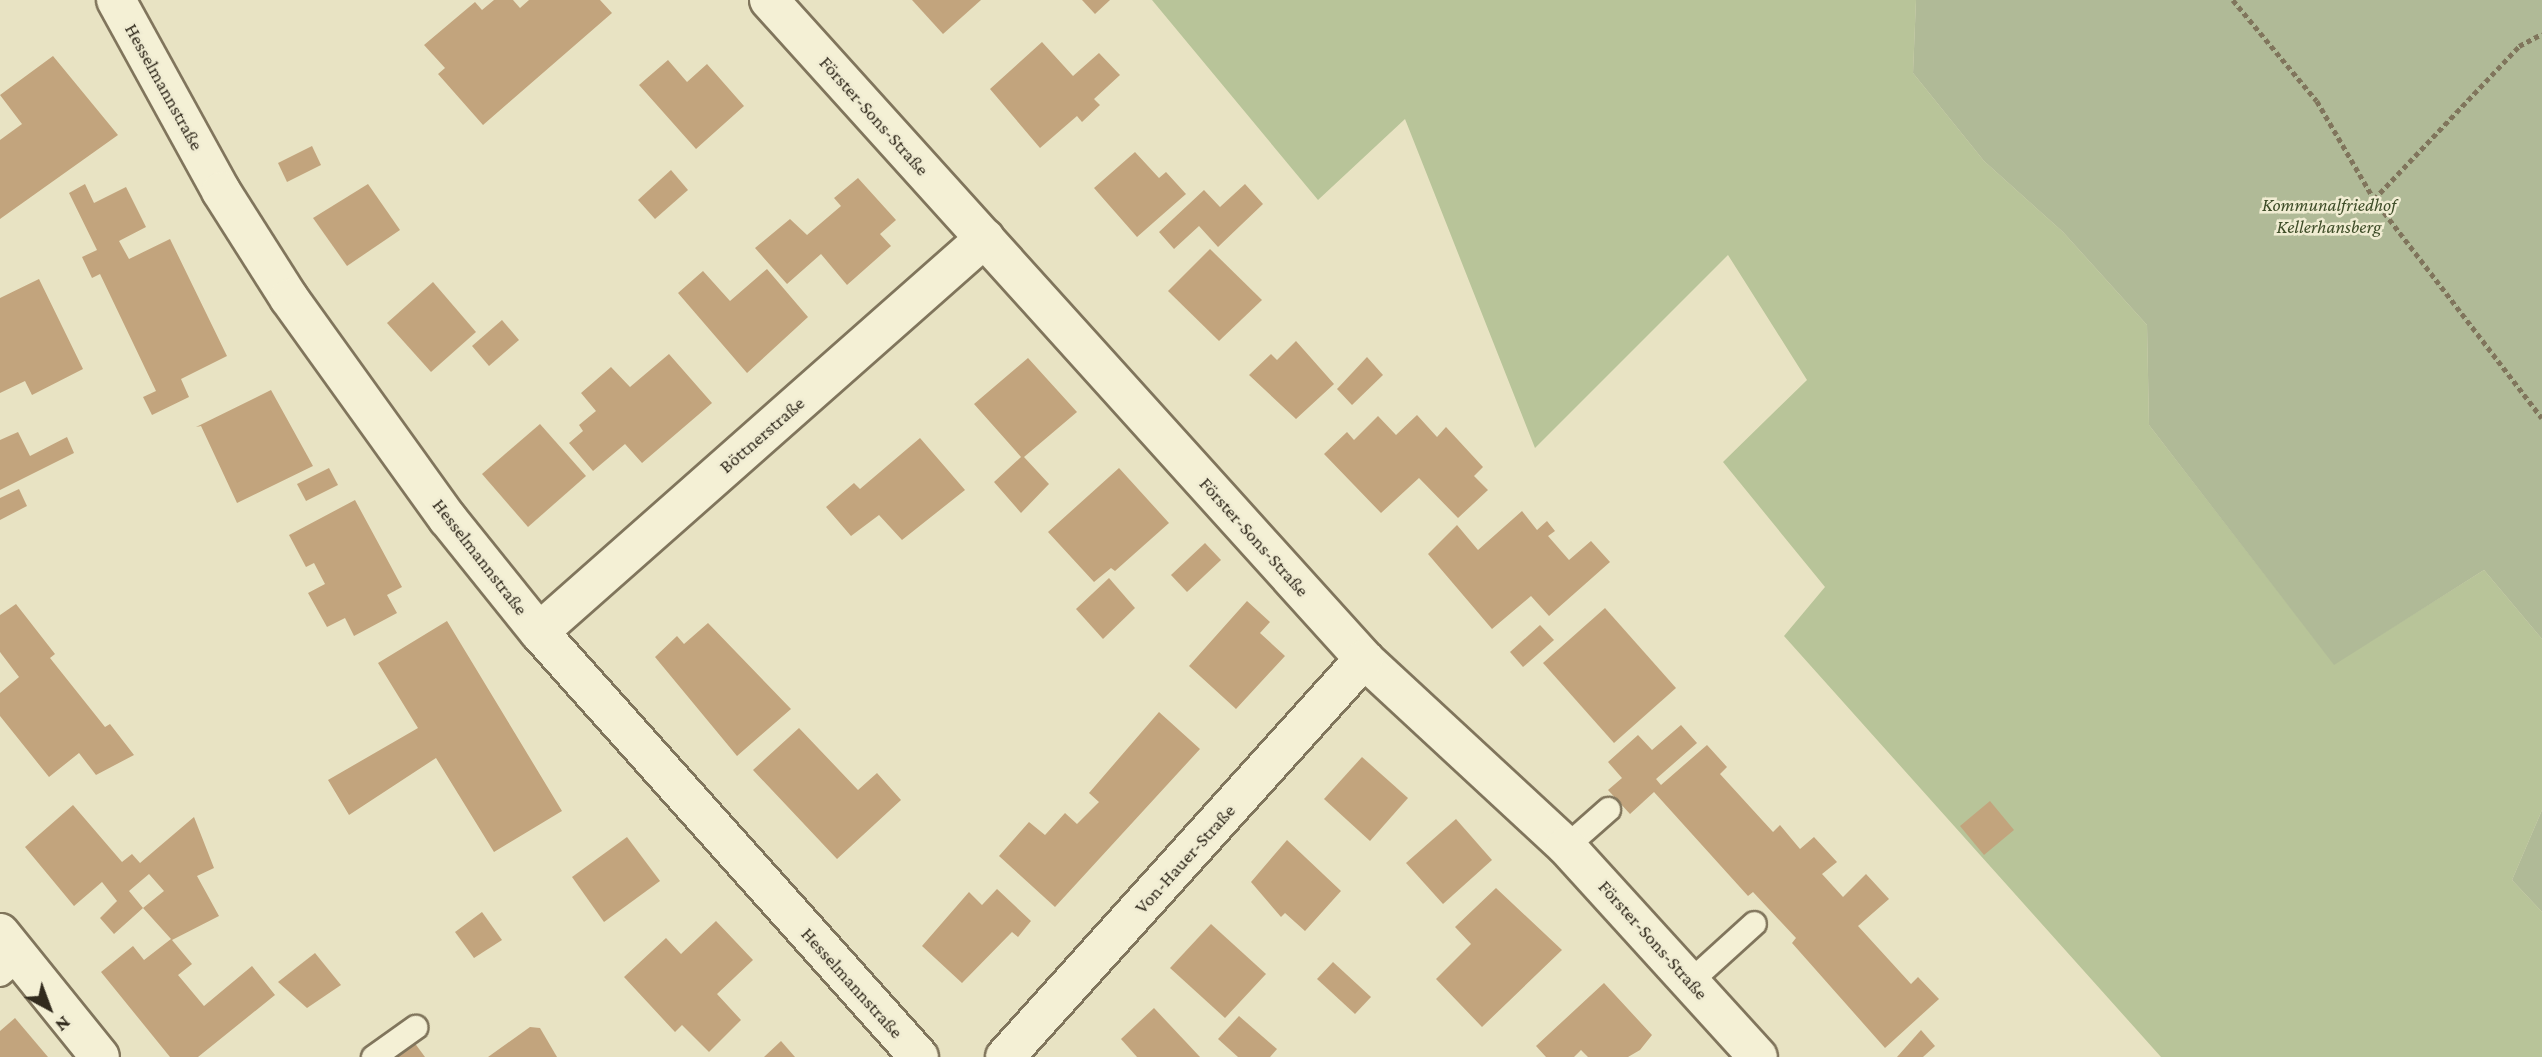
<!DOCTYPE html>
<meta charset="utf-8">
<style>
body{margin:0}
#map{position:relative;width:2542px;height:1057px;overflow:hidden;background:#e8e3c3;font-family:"Crimson Pro",serif}
div>[style]{position:absolute}
.green>*{inset:0;background:#b8c499}
.cemetery>*{inset:0;background:#b0ba97}
.building>*{inset:0;background:#c2a47d}
.path>*{height:4.5px;margin-top:-2.25px;transform-origin:0;background:repeating-linear-gradient(90deg,#80755c 0 5px,transparent 0 8.5px)}
.roads{filter:drop-shadow(2px 0 #80755c) drop-shadow(-2px 0 #80755c) drop-shadow(0 2px #80755c) drop-shadow(0 -2px #80755c)}
.lane>*{height:23px;margin:-11.5px;padding:0 11.5px;transform-origin:11.5px;border-radius:11.5px;background:#f4f0d5}
.street>*{height:38px;margin:-19px;padding:0 19px;transform-origin:19px;border-radius:19px;background:#f4f0d5}
.secondary>*{height:38px;margin:-19px;padding:0 19px;transform-origin:19px;border-radius:19px;background:#f4f0d5}
span{translate:-50% -50%;white-space:nowrap;text-align:center;line-height:1.15;-webkit-text-stroke:5px #f0ecd2;paint-order:stroke}
.street-label{font-size:19px;color:#322b1e}
.park-label{font-size:19px;color:#3d4c27;font-style:italic}
.north{position:absolute;left:14px;top:973px;width:70px;height:70px;-webkit-text-stroke:5px #f0ecd2;paint-order:stroke;rotate:139deg;font-size:19px;font-weight:700;line-height:28px;text-align:center;color:#322b1e}
.north::after{content:'';display:block;margin:auto;width:24px;height:32px;background:#322b1e;clip-path:polygon(50% 0,100% 100%,50% 72%,0 100%)}
</style>
<div id="map">
<div class="green">
<div style="clip-path:polygon(1152px 0,1916px 0,1913px 73px,1984px 161px,2063px 232px,2147px 325px,2149px 425px,2334px 664px,2484px 570px,2542px 639px,2542px 810px,2512px 880px,2542px 912px,2542px 1057px,2161px 1057px,1784px 636px,1825px 587px,1723px 462px,1807px 380px,1728px 255px,1535px 448px,1405px 119px,1318px 200px)"></div>
</div>
<div class="cemetery">
<div style="clip-path:polygon(1916px 0,2542px 0,2542px 639px,2484px 570px,2334px 665px,2149px 425px,2147px 325px,2063px 232px,1984px 161px,1913px 73px)"></div>
<div style="clip-path:polygon(2542px 810px,2542px 912px,2512px 880px)"></div>
</div>
<div class="building">
<div style="clip-path:polygon(494px 0,513px 0,520px 8px,529px 0,600px 0,612px 13px,483px 125px,438px 74px,445px 68px,424px 45px,475px 2px,482px 10px)"></div>
<div style="clip-path:polygon(912px 0,981px 0,943px 34px)"></div>
<div style="clip-path:polygon(1082px 0,1110px 0,1095px 14px)"></div>
<div style="clip-path:polygon(1042px 42px,1073px 76px,1099px 53px,1120px 75px,1094px 99px,1100px 105px,1082px 122px,1077px 116px,1040px 148px,990px 89px)"></div>
<div style="clip-path:polygon(53px 56px,118px 135px,0 219px,0 140px,22px 124px,0 95px)"></div>
<div style="clip-path:polygon(668px 60px,687px 82px,707px 64px,744px 106px,696px 149px,639px 85px)"></div>
<div style="clip-path:polygon(312px 146px,321px 165px,287px 182px,278px 163px)"></div>
<div style="clip-path:polygon(1135px 152px,1159px 178px,1166px 172px,1186px 194px,1137px 237px,1094px 188px)"></div>
<div style="clip-path:polygon(671px 170px,688px 190px,655px 219px,638px 200px)"></div>
<div style="clip-path:polygon(858px 178px,896px 220px,880px 234px,891px 246px,847px 285px,821px 254px,787px 284px,755px 248px,790px 219px,807px 235px,841px 206px,834px 198px)"></div>
<div style="clip-path:polygon(85px 184px,94px 203px,126px 187px,146px 227px,119px 241px,129px 259px,170px 239px,227px 356px,181px 379px,189px 397px,152px 415px,143px 397px,156px 391px,100px 274px,92px 278px,82px 257px,97px 250px,69px 193px)"></div>
<div style="clip-path:polygon(368px 184px,400px 230px,347px 266px,313px 218px)"></div>
<div style="clip-path:polygon(1245px 184px,1263px 204px,1218px 247px,1199px 226px,1174px 249px,1159px 232px,1204px 190px,1220px 207px)"></div>
<div style="clip-path:polygon(1210px 249px,1262px 300px,1219px 341px,1168px 291px)"></div>
<div style="clip-path:polygon(767px 269px,808px 317px,747px 373px,678px 293px,703px 271px,730px 301px)"></div>
<div style="clip-path:polygon(39px 279px,83px 369px,32px 395px,25px 381px,0 393px,0 298px)"></div>
<div style="clip-path:polygon(433px 282px,476px 332px,431px 372px,387px 323px)"></div>
<div style="clip-path:polygon(502px 320px,519px 340px,489px 366px,472px 346px)"></div>
<div style="clip-path:polygon(1296px 341px,1334px 384px,1296px 419px,1249px 375px,1271px 354px,1277px 360px)"></div>
<div style="clip-path:polygon(669px 354px,712px 403px,642px 463px,625px 444px,593px 471px,569px 443px,583px 431px,579px 425px,596px 411px,581px 393px,611px 367px,630px 387px)"></div>
<div style="clip-path:polygon(1367px 357px,1383px 375px,1352px 405px,1337px 389px)"></div>
<div style="clip-path:polygon(1028px 358px,1077px 412px,1024px 457px,1049px 484px,1021px 513px,994px 482px,1021px 457px,974px 404px)"></div>
<div style="clip-path:polygon(271px 390px,313px 466px,237px 503px,201px 426px,196px 427px)"></div>
<div style="clip-path:polygon(1417px 415px,1437px 437px,1446px 427px,1483px 467px,1474px 476px,1488px 490px,1458px 518px,1419px 478px,1381px 513px,1324px 454px,1347px 432px,1354px 440px,1378px 416px,1396px 435px)"></div>
<div style="clip-path:polygon(540px 424px,586px 476px,528px 527px,482px 474px)"></div>
<div style="clip-path:polygon(18px 432px,30px 456px,67px 437px,74px 453px,0 490px,0 440px)"></div>
<div style="clip-path:polygon(920px 438px,965px 490px,902px 540px,879px 515px,851px 536px,826px 507px,854px 483px,860px 489px)"></div>
<div style="clip-path:polygon(329px 468px,338px 485px,306px 501px,297px 484px)"></div>
<div style="clip-path:polygon(1119px 468px,1169px 523px,1115px 571px,1111px 568px,1094px 582px,1048px 532px)"></div>
<div style="clip-path:polygon(19px 489px,27px 506px,0 520px,0 498px)"></div>
<div style="clip-path:polygon(355px 500px,402px 587px,387px 595px,397px 613px,354px 636px,345px 618px,327px 627px,308px 593px,325px 584px,314px 563px,306px 567px,289px 535px)"></div>
<div style="clip-path:polygon(1522px 511px,1537px 530px,1547px 521px,1555px 531px,1548px 536px,1569px 560px,1591px 541px,1610px 562px,1549px 616px,1531px 596px,1492px 629px,1428px 554px,1457px 525px,1478px 550px)"></div>
<div style="clip-path:polygon(1205px 543px,1221px 560px,1187px 592px,1171px 575px)"></div>
<div style="clip-path:polygon(1109px 578px,1135px 608px,1103px 639px,1076px 609px)"></div>
<div style="clip-path:polygon(1247px 601px,1270px 622px,1260px 633px,1285px 656px,1236px 709px,1189px 666px)"></div>
<div style="clip-path:polygon(16px 604px,55px 654px,50px 658px,105px 727px,110px 724px,134px 755px,96px 775px,79px 753px,49px 777px,0 716px,0 693px,19px 677px,0 652px,0 615px)"></div>
<div style="clip-path:polygon(1605px 608px,1676px 688px,1614px 743px,1543px 663px)"></div>
<div style="clip-path:polygon(447px 621px,562px 811px,494px 852px,436px 758px,349px 815px,328px 780px,418px 728px,378px 663px)"></div>
<div style="clip-path:polygon(708px 623px,791px 709px,737px 756px,655px 657px,677px 636px,684px 644px)"></div>
<div style="clip-path:polygon(1540px 625px,1554px 640px,1523px 667px,1510px 652px)"></div>
<div style="clip-path:polygon(1159px 712px,1200px 749px,1055px 907px,999px 856px,1029px 822px,1045px 835px,1065px 813px,1077px 824px,1099px 802px,1089px 793px)"></div>
<div style="clip-path:polygon(1681px 725px,1697px 743px,1656px 779px,1661px 785px,1707px 745px,1727px 767px,1720px 774px,1773px 832px,1780px 825px,1800px 849px,1814px 837px,1837px 862px,1822px 874px,1843px 897px,1866px 874px,1889px 899px,1858px 926px,1911px 984px,1918px 977px,1939px 999px,1885px 1048px,1792px 943px,1796px 938px,1753px 892px,1748px 896px,1654px 792px,1630px 814px,1608px 790px,1622px 778px,1608px 762px,1638px 735px,1652px 750px)"></div>
<div style="clip-path:polygon(799px 728px,858px 790px,877px 773px,901px 800px,837px 859px,753px 770px)"></div>
<div style="clip-path:polygon(1362px 757px,1408px 798px,1370px 841px,1324px 799px)"></div>
<div style="clip-path:polygon(1990px 801px,2014px 830px,1984px 855px,1960px 826px)"></div>
<div style="clip-path:polygon(73px 805px,122px 862px,132px 854px,140px 863px,194px 817px,214px 868px,197px 876px,219px 916px,172px 940px,192px 964px,178px 975px,204px 1006px,252px 966px,275px 995px,198px 1057px,170px 1057px,101px 972px,133px 946px,144px 960px,171px 939px,143px 908px,164px 891px,149px 874px,129px 891px,143px 908px,114px 934px,100px 918px,117px 901px,102px 882px,74px 906px,25px 847px)"></div>
<div style="clip-path:polygon(1456px 819px,1492px 860px,1443px 904px,1406px 863px)"></div>
<div style="clip-path:polygon(627px 837px,660px 881px,604px 922px,572px 877px)"></div>
<div style="clip-path:polygon(1287px 840px,1341px 891px,1305px 931px,1285px 913px,1281px 917px,1251px 882px)"></div>
<div style="clip-path:polygon(1496px 888px,1562px 950px,1482px 1027px,1436px 979px,1471px 944px,1455px 927px)"></div>
<div style="clip-path:polygon(997px 889px,1031px 921px,1018px 937px,1012px 932px,962px 983px,922px 946px,969px 892px,982px 905px)"></div>
<div style="clip-path:polygon(482px 912px,502px 940px,474px 958px,455px 932px)"></div>
<div style="clip-path:polygon(716px 921px,753px 960px,717px 994px,741px 1020px,709px 1052px,682px 1025px,675px 1032px,624px 977px,666px 938px,681px 954px)"></div>
<div style="clip-path:polygon(1211px 924px,1266px 974px,1225px 1018px,1170px 968px)"></div>
<div style="clip-path:polygon(315px 953px,341px 985px,307px 1008px,278px 982px)"></div>
<div style="clip-path:polygon(1333px 962px,1371px 997px,1355px 1014px,1317px 979px)"></div>
<div style="clip-path:polygon(1604px 983px,1652px 1035px,1640px 1050px,1628px 1057px,1588px 1057px,1581px 1050px,1574px 1057px,1546px 1057px,1536px 1046px)"></div>
<div style="clip-path:polygon(1154px 1008px,1200px 1057px,1137px 1057px,1121px 1039px)"></div>
<div style="clip-path:polygon(1239px 1016px,1277px 1049px,1270px 1057px,1238px 1057px,1218px 1039px)"></div>
<div style="clip-path:polygon(15px 1018px,48px 1057px,0 1057px,0 1031px)"></div>
<div style="clip-path:polygon(530px 1027px,540px 1028px,557px 1057px,488px 1057px)"></div>
<div style="clip-path:polygon(1921px 1030px,1935px 1046px,1923px 1057px,1897px 1057px)"></div>
<div style="clip-path:polygon(411px 1038px,425px 1057px,384px 1057px)"></div>
<div style="clip-path:polygon(781px 1041px,795px 1057px,764px 1057px)"></div>
</div>
<div class="path">
<div style="left:2233px;top:0;width:131px;rotate:50.3deg"></div>
<div style="left:2317px;top:101px;width:113px;rotate:59.8deg"></div>
<div style="left:2374px;top:199px;width:276px;rotate:52.5deg"></div>
<div style="left:2374px;top:199px;width:211px;rotate:-46.5deg"></div>
<div style="left:2519px;top:46px;width:26px;rotate:-28deg"></div>
</div>
<div class="roads">
<div class="lane">
<div style="left:1566px;top:846px;width:56px;rotate:-41.4deg"></div>
<div style="left:0;top:974px;width:26px;rotate:-40deg"></div>
<div style="left:1690px;top:981px;width:86px;rotate:-42.2deg"></div>
<div style="left:373px;top:1057px;width:52px;rotate:-35.5deg"></div>
</div>
<div class="street">
<div style="left:116px;top:0;width:218px;rotate:61.2deg"></div>
<div style="left:221px;top:191px;width:127px;rotate:57.6deg"></div>
<div style="left:289px;top:298px;width:272px;rotate:54.3deg"></div>
<div style="left:448px;top:519px;width:145px;rotate:51.2deg"></div>
<div style="left:539px;top:632px;width:570px;rotate:48.2deg"></div>
<div style="left:769px;top:0;width:888px;rotate:47.92deg"></div>
<div style="left:1364px;top:659px;width:275px;rotate:42.8deg"></div>
<div style="left:1566px;top:846px;width:285px;rotate:47.7deg"></div>
<div style="left:539px;top:632px;width:595px;rotate:-41.46deg"></div>
<div style="left:1005px;top:1057px;width:536px;rotate:-47.95deg"></div>
</div>
<div class="secondary">
<div style="left:0;top:933px;width:159px;rotate:51.1deg"></div>
</div>
</div>
<div class="street-label">
<span style="left:164px;top:87px;rotate:61deg">Hesselmannstraße</span>
<span style="left:874px;top:116px;rotate:48deg">Förster-Sons-Straße</span>
<span style="left:762px;top:435px;rotate:-41deg">Böttnerstraße</span>
<span style="left:1254px;top:537px;rotate:48deg">Förster-Sons-Straße</span>
<span style="left:480px;top:557px;rotate:52deg">Hesselmannstraße</span>
<span style="left:1185px;top:859px;rotate:-48deg">Von-Hauer-Straße</span>
<span style="left:1653px;top:940px;rotate:48deg">Förster-Sons-Straße</span>
<span style="left:852px;top:983px;rotate:48deg">Hesselmannstraße</span>
</div>
<div class="park-label">
<span style="left:2329px;top:216px">Kommunalfriedhof<br>Kellerhansberg</span>
</div>
<div class="north">N</div>
</div>
